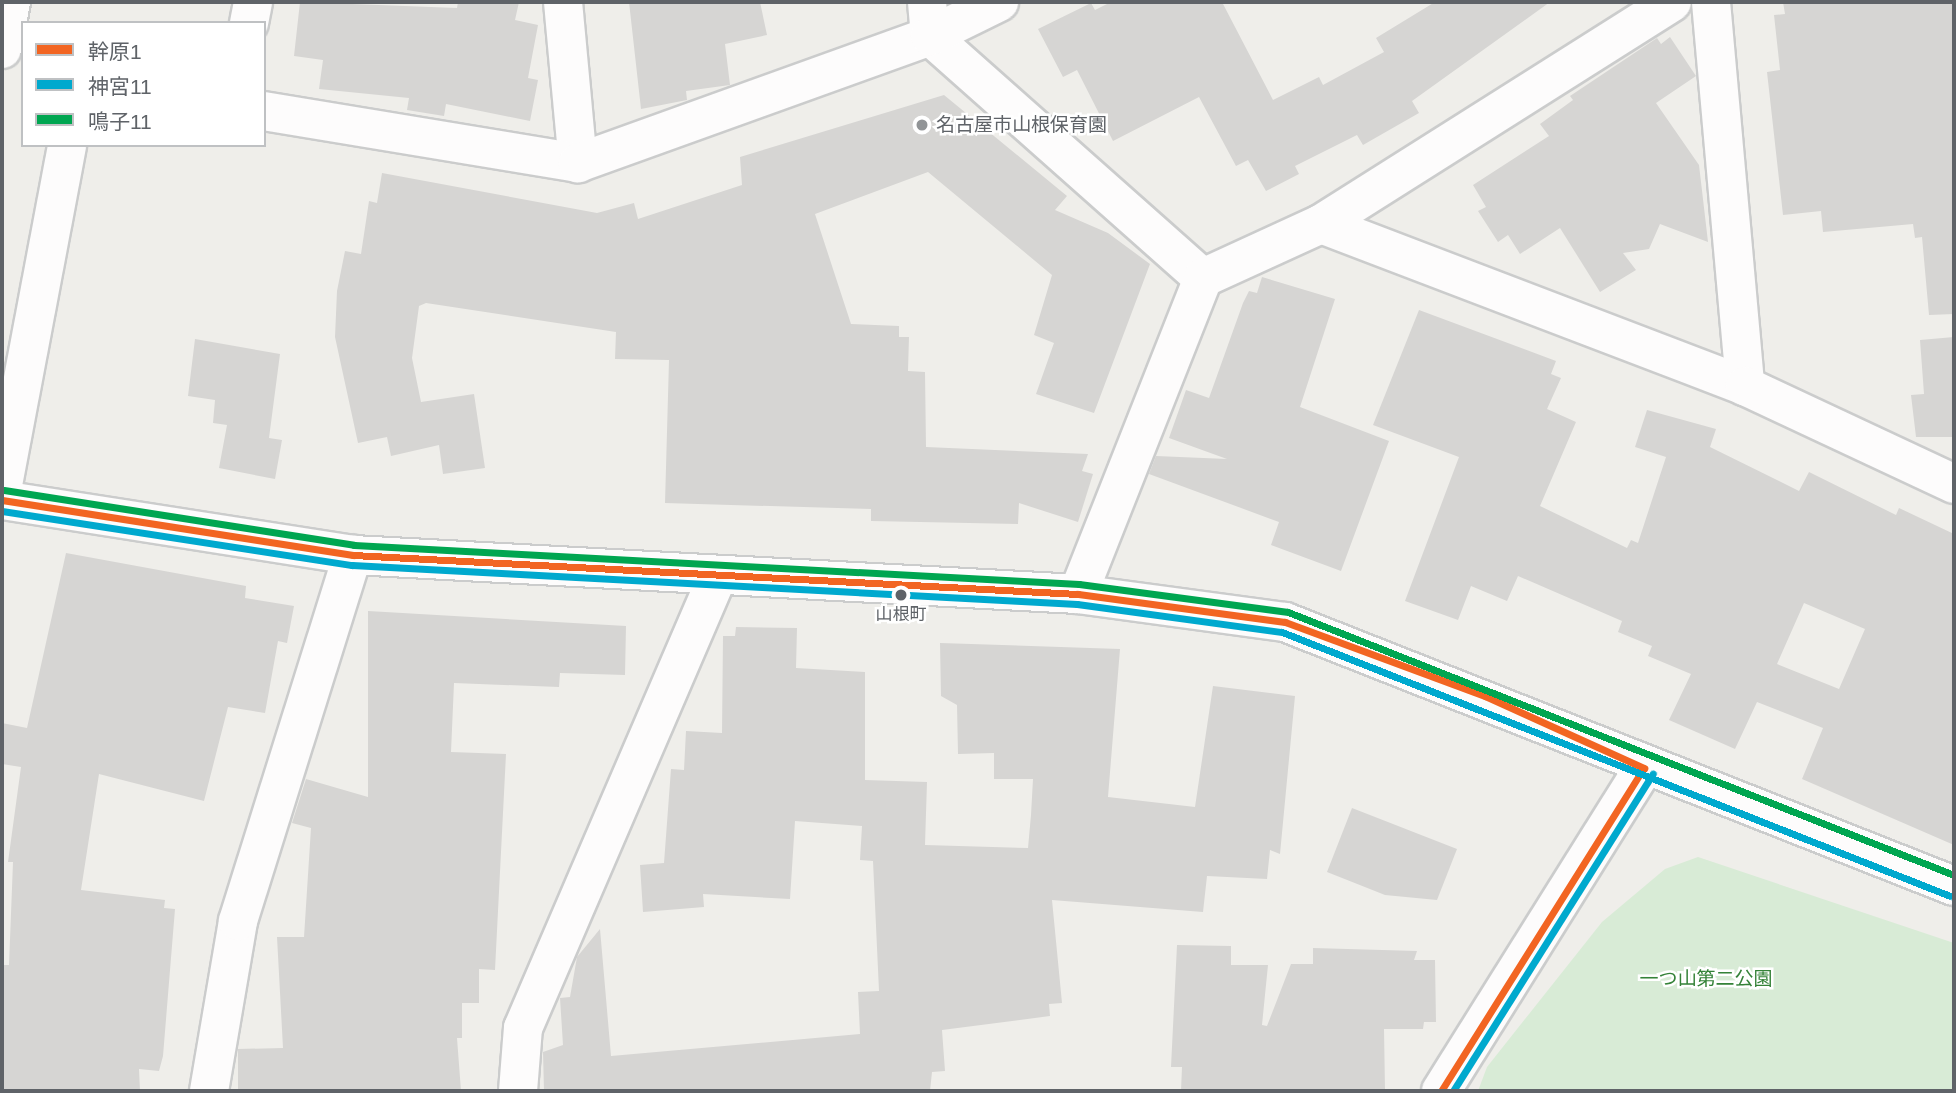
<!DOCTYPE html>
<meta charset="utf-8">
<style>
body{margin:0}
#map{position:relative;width:1956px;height:1093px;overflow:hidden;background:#efeeea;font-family:Arial,"Noto Sans JP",sans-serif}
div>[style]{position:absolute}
.green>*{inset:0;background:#d8ebd6}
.building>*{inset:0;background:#d6d5d3}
.roads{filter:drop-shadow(2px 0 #cbcccc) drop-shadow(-2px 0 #cbcccc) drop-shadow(0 2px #cbcccc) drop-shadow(0 -2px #cbcccc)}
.minor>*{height:38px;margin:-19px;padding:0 19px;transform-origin:19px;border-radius:19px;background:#fdfcfc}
.bus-1>*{height:7px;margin:-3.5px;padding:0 3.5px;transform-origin:3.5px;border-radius:3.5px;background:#f26522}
.bus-2>*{height:7px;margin:-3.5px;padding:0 3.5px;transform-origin:3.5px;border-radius:3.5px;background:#00a9ce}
.bus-3>*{height:7px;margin:-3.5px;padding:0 3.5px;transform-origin:3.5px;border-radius:3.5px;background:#00a651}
.dots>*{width:19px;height:19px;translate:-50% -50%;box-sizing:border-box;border:4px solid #fff;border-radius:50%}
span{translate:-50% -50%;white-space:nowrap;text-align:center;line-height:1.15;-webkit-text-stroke:5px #fff;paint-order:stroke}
.bus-label{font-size:17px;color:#5f6368}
.poi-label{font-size:19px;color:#5f6368}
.left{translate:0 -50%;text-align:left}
.park-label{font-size:19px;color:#348238}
.frame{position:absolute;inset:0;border:4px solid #5f6368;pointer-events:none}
.legend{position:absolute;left:21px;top:21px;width:245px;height:126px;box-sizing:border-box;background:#fff;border:2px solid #bfc1c3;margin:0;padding:9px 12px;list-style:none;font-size:21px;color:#5f6368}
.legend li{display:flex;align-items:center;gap:14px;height:35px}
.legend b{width:35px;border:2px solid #bfc1c3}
</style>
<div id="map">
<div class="green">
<div style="clip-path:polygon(1698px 857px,1954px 943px,1954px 1091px,1478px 1091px,1487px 1067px,1602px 922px,1665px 869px)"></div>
</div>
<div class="building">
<div style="clip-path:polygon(300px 2px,457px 8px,458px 2px,519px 2px,515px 20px,538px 25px,528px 78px,538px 80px,530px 121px,446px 104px,444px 116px,407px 110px,409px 98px,319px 89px,323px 60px,294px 56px)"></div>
<div style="clip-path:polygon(629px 2px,760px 2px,767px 35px,725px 44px,730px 85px,686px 91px,687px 100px,641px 109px)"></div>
<div style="clip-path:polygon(1111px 2px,1222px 2px,1273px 100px,1319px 77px,1323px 85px,1384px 52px,1376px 38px,1435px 2px,1550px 2px,1412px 101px,1419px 113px,1363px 145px,1357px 135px,1295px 166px,1299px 174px,1266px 191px,1248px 160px,1236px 166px,1199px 97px,1113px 141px,1077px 70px,1063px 77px,1038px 29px,1091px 3px,1095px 10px)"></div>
<div style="clip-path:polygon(1783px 2px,1954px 2px,1954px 314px,1929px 315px,1922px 237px,1915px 238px,1913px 224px,1823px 232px,1821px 211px,1783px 215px,1767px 72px,1780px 70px,1774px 15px,1785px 14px)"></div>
<div style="clip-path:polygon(1670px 37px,1696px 76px,1656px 103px,1699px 165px,1708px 242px,1660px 224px,1649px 249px,1623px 253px,1636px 270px,1600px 292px,1560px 228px,1520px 254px,1508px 235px,1498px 242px,1478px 211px,1486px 207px,1473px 185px,1549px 136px,1540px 124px,1573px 100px,1570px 96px,1657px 38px,1661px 44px)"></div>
<div style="clip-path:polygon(944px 95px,1067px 196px,1055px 210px,1108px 233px,1150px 264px,1094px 413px,1036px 394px,1054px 343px,1034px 335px,1052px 275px,928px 172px,815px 214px,851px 324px,899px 326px,899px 337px,909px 337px,908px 371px,925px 372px,926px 447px,1088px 454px,1082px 471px,1093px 474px,1078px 522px,1019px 503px,1018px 524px,871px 521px,871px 509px,665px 503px,669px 360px,615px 359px,616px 332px,426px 303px,419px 306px,412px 358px,421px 402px,474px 394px,485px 468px,443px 474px,439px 445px,391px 456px,387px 437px,358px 443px,335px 337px,337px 291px,345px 251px,361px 254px,369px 201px,377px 203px,382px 173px,597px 213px,634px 203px,638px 219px,742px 185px,740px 157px)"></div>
<div style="clip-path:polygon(1262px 277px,1335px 299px,1300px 407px,1389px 441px,1341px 571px,1271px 545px,1279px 522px,1149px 474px,1156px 456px,1227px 459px,1169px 438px,1186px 390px,1209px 398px,1243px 303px,1249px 291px,1257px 293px)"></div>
<div style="clip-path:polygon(evenodd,1419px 310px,1556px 361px,1551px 374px,1561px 378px,1547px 409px,1576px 422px,1540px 506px,1627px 548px,1631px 540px,1638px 543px,1666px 457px,1635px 447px,1647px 410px,1716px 429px,1710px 447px,1799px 491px,1809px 472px,1896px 515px,1899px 508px,1954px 534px,1954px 845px,1802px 779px,1823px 728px,1757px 702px,1735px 749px,1669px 720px,1691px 674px,1648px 656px,1652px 646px,1618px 632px,1622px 621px,1518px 576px,1507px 601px,1471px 586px,1458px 620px,1405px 601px,1459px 457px,1373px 425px,1419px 310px,1804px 603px,1865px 629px,1839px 689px,1777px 664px,1804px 603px)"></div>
<div style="clip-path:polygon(1954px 337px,1954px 437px,1916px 437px,1911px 395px,1924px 394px,1920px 340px)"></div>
<div style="clip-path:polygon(195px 339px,280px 354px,269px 438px,282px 440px,275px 479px,219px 468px,227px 425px,213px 423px,215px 400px,188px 396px)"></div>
<div style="clip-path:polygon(66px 553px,246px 586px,245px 598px,294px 606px,287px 643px,278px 641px,265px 713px,228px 707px,204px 801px,99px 774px,81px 890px,165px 900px,164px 908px,175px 909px,163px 1056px,159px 1071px,139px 1069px,140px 1091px,2px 1091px,2px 965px,9px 965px,13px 862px,8px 862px,21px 767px,2px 764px,2px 723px,27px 728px)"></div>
<div style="clip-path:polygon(368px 611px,626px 626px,625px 675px,560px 673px,559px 687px,454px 683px,451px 752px,506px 754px,495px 970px,479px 969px,479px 1003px,462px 1003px,462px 1038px,457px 1038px,461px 1091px,238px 1089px,238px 1049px,283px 1048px,277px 937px,304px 937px,311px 828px,292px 823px,306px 779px,368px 797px)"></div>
<div style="clip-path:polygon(736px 627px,797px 628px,796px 668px,865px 672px,865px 780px,927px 782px,925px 845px,1028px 848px,1031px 815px,1033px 779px,994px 779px,994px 753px,958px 754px,957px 705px,941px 696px,940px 643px,1120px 649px,1108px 797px,1195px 807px,1213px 686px,1295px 696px,1280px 854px,1270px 850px,1267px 879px,1207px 876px,1203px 912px,1052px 900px,1062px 1003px,1049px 1004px,1050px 1016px,942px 1030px,945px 1071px,932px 1072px,930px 1091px,544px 1091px,543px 1052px,563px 1045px,560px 998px,570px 997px,577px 957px,600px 929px,611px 1056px,860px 1034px,858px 992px,879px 991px,873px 861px,860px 860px,862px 826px,795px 821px,790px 899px,703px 894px,704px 907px,643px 912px,640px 865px,664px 863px,671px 769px,684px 770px,686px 731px,722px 733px,723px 636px,735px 636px)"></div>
<div style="clip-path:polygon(1352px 808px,1457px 849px,1437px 900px,1385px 895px,1327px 872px)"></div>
<div style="clip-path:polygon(1177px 945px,1231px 946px,1231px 965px,1268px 965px,1262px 1025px,1267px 1026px,1291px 964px,1313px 964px,1313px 948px,1417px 951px,1414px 960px,1435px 960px,1436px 1022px,1424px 1022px,1423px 1029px,1384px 1029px,1385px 1090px,1181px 1091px,1182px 1067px,1171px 1067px)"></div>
</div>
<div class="roads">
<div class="minor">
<div style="left:563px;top:2px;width:162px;rotate:84.7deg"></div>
<div style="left:927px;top:2px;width:34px;rotate:85deg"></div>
<div style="left:930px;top:36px;width:365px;rotate:41.6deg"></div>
<div style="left:1711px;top:2px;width:386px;rotate:84.9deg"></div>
<div style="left:249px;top:23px;width:21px;rotate:-79deg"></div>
<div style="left:2px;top:49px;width:48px;rotate:-79.2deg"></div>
<div style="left:264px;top:111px;width:318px;rotate:9.4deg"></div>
<div style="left:578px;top:163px;width:374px;rotate:-19.8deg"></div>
<div style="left:930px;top:36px;width:77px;rotate:-26.2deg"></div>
<div style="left:1321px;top:224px;width:415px;rotate:-32.3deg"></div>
<div style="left:2px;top:490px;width:351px;rotate:-79.3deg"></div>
<div style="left:2px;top:500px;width:355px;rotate:8.9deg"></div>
<div style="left:353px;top:555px;width:726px;rotate:3.08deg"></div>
<div style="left:1078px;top:594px;width:209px;rotate:7.7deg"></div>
<div style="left:1285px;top:622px;width:719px;rotate:21.54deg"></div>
<div style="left:1078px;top:594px;width:340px;rotate:-68.4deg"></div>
<div style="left:1203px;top:278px;width:130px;rotate:-24.6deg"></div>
<div style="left:1321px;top:224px;width:454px;rotate:20.9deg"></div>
<div style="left:1745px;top:386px;width:231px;rotate:25.1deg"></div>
<div style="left:209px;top:1091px;width:172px;rotate:-80.3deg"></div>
<div style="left:238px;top:921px;width:384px;rotate:-72.6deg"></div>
<div style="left:518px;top:1091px;width:63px;rotate:-85.5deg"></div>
<div style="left:523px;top:1028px;width:491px;rotate:-66.7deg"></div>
<div style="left:1441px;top:1091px;width:381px;rotate:-57.9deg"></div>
</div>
</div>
<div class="bus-1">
<div style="left:2px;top:500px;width:355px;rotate:8.9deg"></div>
<div style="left:353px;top:555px;width:726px;rotate:3.08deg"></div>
<div style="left:1078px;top:594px;width:209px;rotate:7.7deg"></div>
<div style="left:1285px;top:622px;width:213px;rotate:20.3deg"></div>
<div style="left:1485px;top:696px;width:175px;rotate:24.4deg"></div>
<div style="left:1441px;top:1091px;width:381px;rotate:-57.9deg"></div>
</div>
<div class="bus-2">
<div style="left:2px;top:511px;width:354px;rotate:8.8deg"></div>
<div style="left:352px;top:565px;width:726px;rotate:3.08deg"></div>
<div style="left:1077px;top:604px;width:207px;rotate:7.8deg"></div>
<div style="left:1282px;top:632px;width:718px;rotate:21.56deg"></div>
<div style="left:1453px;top:1091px;width:375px;rotate:-57.8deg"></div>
</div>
<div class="bus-3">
<div style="left:4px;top:490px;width:354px;rotate:8.9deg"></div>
<div style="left:354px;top:545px;width:726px;rotate:3.08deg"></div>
<div style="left:1079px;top:584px;width:211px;rotate:7.6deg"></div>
<div style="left:1288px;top:612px;width:716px;rotate:21.55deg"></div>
</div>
<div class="dots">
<div style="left:922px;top:125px;background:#919496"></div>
<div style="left:901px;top:595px;background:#5f6368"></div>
</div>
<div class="bus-label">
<span style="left:901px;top:615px">山根町</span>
</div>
<div class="poi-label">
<span class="left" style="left:936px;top:125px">名古屋市山根保育園</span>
</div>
<div class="park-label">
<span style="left:1706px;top:979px">一つ山第二公園</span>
</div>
<div class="frame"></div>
<ul class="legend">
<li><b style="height:9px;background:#f26522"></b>幹原1</li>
<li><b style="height:9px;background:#00a9ce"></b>神宮11</li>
<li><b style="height:9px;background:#00a651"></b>鳴子11</li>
</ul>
</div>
